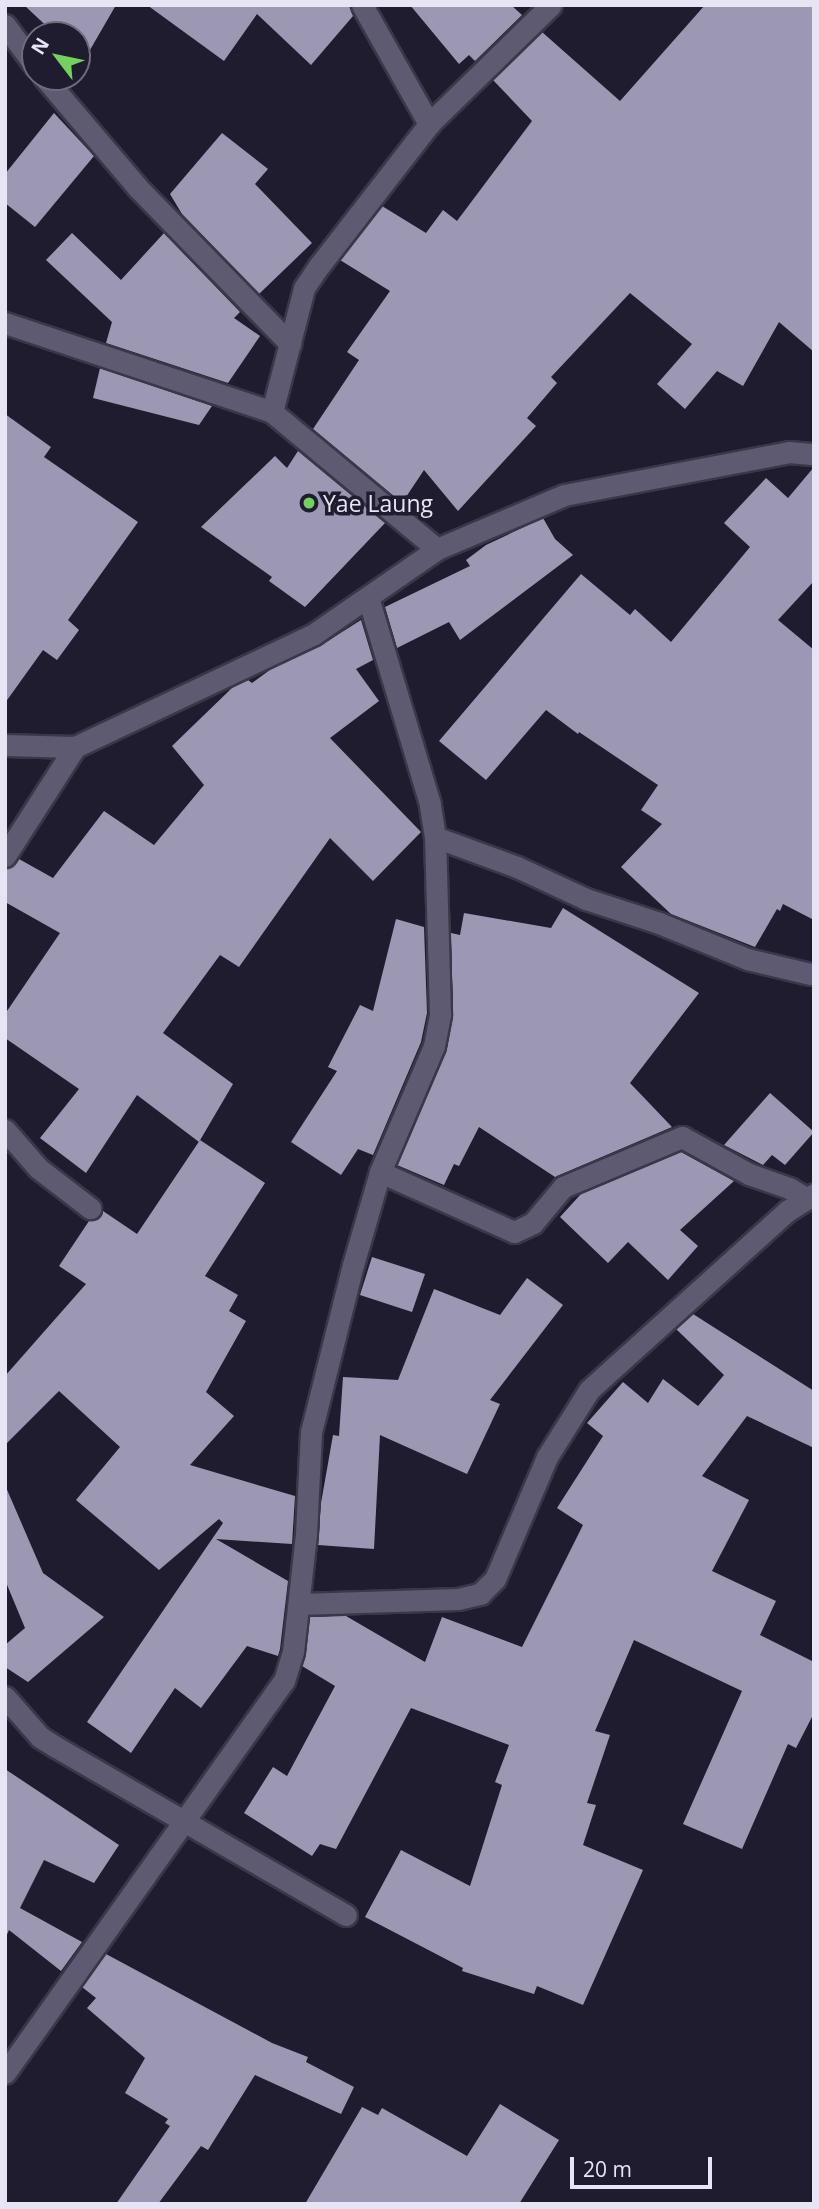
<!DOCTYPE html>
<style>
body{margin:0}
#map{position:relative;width:819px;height:2209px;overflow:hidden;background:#201c30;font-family:"Open Sans",sans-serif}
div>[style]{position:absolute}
.building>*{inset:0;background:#9c98b3}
.roads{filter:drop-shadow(2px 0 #3b3748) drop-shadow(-2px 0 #3b3748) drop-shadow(0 2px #3b3748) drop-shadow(0 -2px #3b3748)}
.minor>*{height:21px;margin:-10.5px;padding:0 10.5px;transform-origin:10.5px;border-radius:10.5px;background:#5e5a72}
.dots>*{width:19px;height:19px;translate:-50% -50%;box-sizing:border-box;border:4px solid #201c30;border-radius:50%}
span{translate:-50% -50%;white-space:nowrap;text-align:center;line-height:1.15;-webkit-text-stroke:7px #201c30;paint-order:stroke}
.poi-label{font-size:23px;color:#e7e5f4}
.left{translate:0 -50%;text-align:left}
.frame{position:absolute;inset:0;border:7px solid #e7e5f4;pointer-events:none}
.north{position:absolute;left:21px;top:21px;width:70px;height:70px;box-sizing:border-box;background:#201c30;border:2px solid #706c7e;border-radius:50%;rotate:302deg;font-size:19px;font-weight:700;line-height:28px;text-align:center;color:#e7e5f4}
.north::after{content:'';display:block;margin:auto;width:24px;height:32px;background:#73d25c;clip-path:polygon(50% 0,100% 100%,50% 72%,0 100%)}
.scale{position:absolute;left:570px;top:2157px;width:142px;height:32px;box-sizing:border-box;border:4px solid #e7e5f4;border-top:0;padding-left:9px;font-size:21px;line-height:24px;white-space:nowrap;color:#e7e5f4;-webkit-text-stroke:5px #201c30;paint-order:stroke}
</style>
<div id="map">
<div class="building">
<div style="clip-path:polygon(24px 5px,116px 5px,83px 62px,77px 55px,77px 35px,56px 35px)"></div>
<div style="clip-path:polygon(147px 5px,349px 5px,353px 16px,311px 65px,257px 14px,224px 61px)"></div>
<div style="clip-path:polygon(410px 5px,511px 5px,522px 15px,475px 61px,469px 55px,459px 64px)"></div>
<div style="clip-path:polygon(705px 5px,814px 5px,814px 352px,779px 322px,743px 386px,717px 371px,685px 409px,657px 384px,692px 344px,630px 293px,551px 377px,557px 383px,527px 418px,536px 426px,458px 511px,424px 470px,402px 503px,313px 429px,359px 360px,347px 352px,390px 291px,340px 260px,382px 206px,426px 233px,443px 210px,457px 221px,532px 121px,493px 80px,542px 32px,620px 101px)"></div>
<div style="clip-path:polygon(54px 113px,94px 156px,35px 227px,5px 203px,5px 174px)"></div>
<div style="clip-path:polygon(222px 133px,268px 169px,255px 184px,312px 243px,259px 294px,182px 214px,170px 194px)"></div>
<div style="clip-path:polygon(72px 233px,121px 280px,164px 233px,240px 312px,234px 318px,260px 336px,228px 383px,106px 343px,112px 322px,46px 260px)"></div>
<div style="clip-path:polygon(100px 368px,212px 406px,199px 425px,93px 398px)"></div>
<div style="clip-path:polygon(5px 414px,51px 447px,44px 457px,138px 522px,68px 620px,79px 630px,57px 660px,43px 650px,5px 703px)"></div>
<div style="clip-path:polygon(298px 451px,385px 523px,305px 607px,269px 581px,272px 577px,201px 527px,275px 456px,287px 468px)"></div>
<div style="clip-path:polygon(814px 467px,814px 581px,778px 620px,814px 650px,814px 920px,783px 904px,780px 911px,777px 909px,755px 947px,671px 914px,621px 867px,662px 824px,641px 810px,658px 785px,579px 732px,578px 734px,546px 710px,486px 780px,439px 741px,581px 574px,630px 615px,635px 609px,671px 642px,750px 547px,724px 523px,766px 478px,788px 498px)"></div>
<div style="clip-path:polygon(543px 518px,555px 539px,573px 555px,460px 640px,449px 622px,397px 648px,385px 607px,470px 566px,466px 560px,486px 545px)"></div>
<div style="clip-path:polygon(361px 620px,373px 660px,356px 669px,379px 701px,330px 738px,421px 832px,373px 881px,330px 838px,239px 967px,220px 955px,163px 1033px,233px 1084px,199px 1142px,137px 1095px,86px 1173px,40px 1138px,79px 1089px,5px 1038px,5px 1014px,60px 933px,5px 902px,5px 869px,19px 859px,53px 878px,104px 811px,154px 845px,204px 785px,172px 746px,234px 686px,248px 680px,252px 683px,274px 667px,320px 646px)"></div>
<div style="clip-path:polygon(563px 908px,699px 993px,630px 1083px,672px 1127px,555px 1177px,479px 1127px,459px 1166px,454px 1164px,444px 1185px,397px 1165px,447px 1048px,453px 1014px,451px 933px,460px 935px,464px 913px,551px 928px)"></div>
<div style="clip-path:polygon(396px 919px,424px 927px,427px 1013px,421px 1042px,373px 1155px,358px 1149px,341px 1175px,291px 1142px,337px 1071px,328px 1067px,360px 1005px,373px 1011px)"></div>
<div style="clip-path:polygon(770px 1093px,814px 1132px,785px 1165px,772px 1155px,763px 1165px,724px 1145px)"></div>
<div style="clip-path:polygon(200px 1140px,265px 1183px,205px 1276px,238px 1295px,229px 1311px,246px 1321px,206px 1392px,234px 1416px,190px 1465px,295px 1496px,292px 1544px,216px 1539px,288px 1581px,280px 1649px,278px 1656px,247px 1646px,201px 1708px,175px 1688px,131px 1753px,87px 1722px,223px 1523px,219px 1519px,159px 1570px,76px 1500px,120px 1447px,59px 1391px,5px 1445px,5px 1376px,86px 1284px,59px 1266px,89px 1221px,96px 1220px,103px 1211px,137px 1234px)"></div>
<div style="clip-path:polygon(681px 1152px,734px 1181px,680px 1230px,698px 1246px,668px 1280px,628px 1242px,608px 1263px,560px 1217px,581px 1194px)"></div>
<div style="clip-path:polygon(372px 1257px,425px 1274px,412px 1312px,360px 1295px)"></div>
<div style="clip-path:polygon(527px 1278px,563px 1305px,490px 1400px,500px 1404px,467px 1474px,380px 1435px,374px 1549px,318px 1545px,321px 1503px,333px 1435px,339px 1436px,343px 1377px,398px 1380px,434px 1289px,500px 1315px)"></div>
<div style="clip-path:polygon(693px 1314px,814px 1391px,814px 1448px,747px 1416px,702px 1476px,749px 1500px,712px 1571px,776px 1601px,760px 1635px,814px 1662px,814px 1713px,796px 1748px,788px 1744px,742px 1849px,683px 1824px,742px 1691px,634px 1640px,595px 1731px,610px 1735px,587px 1803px,596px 1805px,583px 1845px,643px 1870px,583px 2005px,537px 1986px,534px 1994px,462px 1971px,463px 1968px,365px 1917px,401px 1850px,470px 1886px,502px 1785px,495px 1782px,509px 1745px,411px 1708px,336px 1849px,320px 1844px,312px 1856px,244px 1813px,273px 1767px,287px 1776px,335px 1686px,302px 1666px,310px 1617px,346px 1616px,425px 1662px,442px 1617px,522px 1647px,583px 1525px,557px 1508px,603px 1436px,587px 1423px,623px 1382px,648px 1403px,663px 1379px,698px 1406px,724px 1375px,676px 1329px)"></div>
<div style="clip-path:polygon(5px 1485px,43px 1573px,104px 1617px,28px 1682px,5px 1667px,5px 1645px,25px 1628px,5px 1580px)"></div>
<div style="clip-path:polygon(5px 1769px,119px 1845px,94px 1883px,44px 1860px,20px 1908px,82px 1942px,61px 1971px,9px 1930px,5px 1939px)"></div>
<div style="clip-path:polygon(106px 1954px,272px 2043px,308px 2057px,306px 2062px,354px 2087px,341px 2114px,255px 2075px,208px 2150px,201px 2146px,158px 2204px,116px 2204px,170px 2126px,165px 2123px,168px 2119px,125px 2093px,145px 2058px,87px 2008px,96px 1998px,82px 1987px)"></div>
<div style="clip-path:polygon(500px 2104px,559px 2140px,519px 2204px,305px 2204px,362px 2107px,378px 2115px,382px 2108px,467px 2156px)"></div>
</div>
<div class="roads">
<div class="minor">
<div style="left:362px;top:5px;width:137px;rotate:60.6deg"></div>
<div style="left:5px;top:25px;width:51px;rotate:53.8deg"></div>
<div style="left:44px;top:77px;width:145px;rotate:49.7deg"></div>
<div style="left:138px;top:188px;width:218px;rotate:45.7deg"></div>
<div style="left:5px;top:323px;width:281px;rotate:18.4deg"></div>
<div style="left:437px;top:549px;width:214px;rotate:-140.3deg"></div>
<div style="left:272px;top:412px;width:128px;rotate:-75.5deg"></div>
<div style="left:304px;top:288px;width:27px;rotate:-56deg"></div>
<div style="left:319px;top:266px;width:180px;rotate:-52.2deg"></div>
<div style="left:429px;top:124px;width:170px;rotate:-44.3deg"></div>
<div style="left:5px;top:745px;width:70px;rotate:1.6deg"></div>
<div style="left:75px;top:747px;width:264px;rotate:-25.3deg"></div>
<div style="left:314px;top:634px;width:150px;rotate:-34.6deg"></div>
<div style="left:437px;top:549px;width:138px;rotate:-23deg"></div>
<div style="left:564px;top:495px;width:229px;rotate:-10.8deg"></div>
<div style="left:789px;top:452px;width:25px;rotate:5deg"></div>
<div style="left:435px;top:837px;width:87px;rotate:20.1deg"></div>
<div style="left:517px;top:867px;width:76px;rotate:24.9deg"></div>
<div style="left:586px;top:899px;width:77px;rotate:18.2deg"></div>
<div style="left:659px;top:923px;width:95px;rotate:22.2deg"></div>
<div style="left:747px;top:959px;width:65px;rotate:13.4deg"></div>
<div style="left:5px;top:856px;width:130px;rotate:-57.3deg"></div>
<div style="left:5px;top:1130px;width:50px;rotate:49deg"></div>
<div style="left:38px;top:1168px;width:66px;rotate:37.6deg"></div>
<div style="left:380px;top:1172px;width:147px;rotate:24.1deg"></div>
<div style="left:514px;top:1232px;width:21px;rotate:-25deg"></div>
<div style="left:533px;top:1223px;width:47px;rotate:-50.2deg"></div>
<div style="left:563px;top:1187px;width:129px;rotate:-22.8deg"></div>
<div style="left:682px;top:1137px;width:77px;rotate:28.9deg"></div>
<div style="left:749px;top:1174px;width:42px;rotate:19.3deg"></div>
<div style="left:789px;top:1188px;width:21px;rotate:31deg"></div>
<div style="left:299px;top:1604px;width:159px;rotate:-1.8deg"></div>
<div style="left:458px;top:1599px;width:23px;rotate:-13deg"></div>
<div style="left:480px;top:1594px;width:21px;rotate:-45deg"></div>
<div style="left:495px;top:1579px;width:133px;rotate:-66.9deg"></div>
<div style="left:547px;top:1457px;width:79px;rotate:-57.9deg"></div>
<div style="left:589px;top:1390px;width:267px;rotate:-42.1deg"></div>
<div style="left:787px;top:1211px;width:32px;rotate:-32deg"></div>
<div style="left:5px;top:1697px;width:53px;rotate:48.8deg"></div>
<div style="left:40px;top:1737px;width:19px;rotate:32deg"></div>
<div style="left:56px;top:1747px;width:335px;rotate:30.1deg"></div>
<div style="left:5px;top:2073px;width:481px;rotate:-54.6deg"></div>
<div style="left:284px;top:1681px;width:30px;rotate:-73deg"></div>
<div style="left:293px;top:1652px;width:119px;rotate:-83.7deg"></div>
<div style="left:306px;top:1534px;width:102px;rotate:-87.2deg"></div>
<div style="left:311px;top:1432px;width:172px;rotate:-75.9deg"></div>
<div style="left:353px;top:1265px;width:97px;rotate:-73.8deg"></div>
<div style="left:380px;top:1172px;width:137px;rotate:-66.8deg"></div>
<div style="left:434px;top:1046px;width:33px;rotate:-79deg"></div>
<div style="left:440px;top:1014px;width:177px;rotate:-91.6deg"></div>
<div style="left:435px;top:837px;width:33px;rotate:-99deg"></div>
<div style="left:430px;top:804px;width:216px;rotate:-106.7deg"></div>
</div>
</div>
<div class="dots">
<div style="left:309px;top:503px;background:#73d25c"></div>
</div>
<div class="poi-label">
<span class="left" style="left:323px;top:503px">Yae Laung</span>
</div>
<div class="frame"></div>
<div class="north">N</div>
<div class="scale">20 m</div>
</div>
